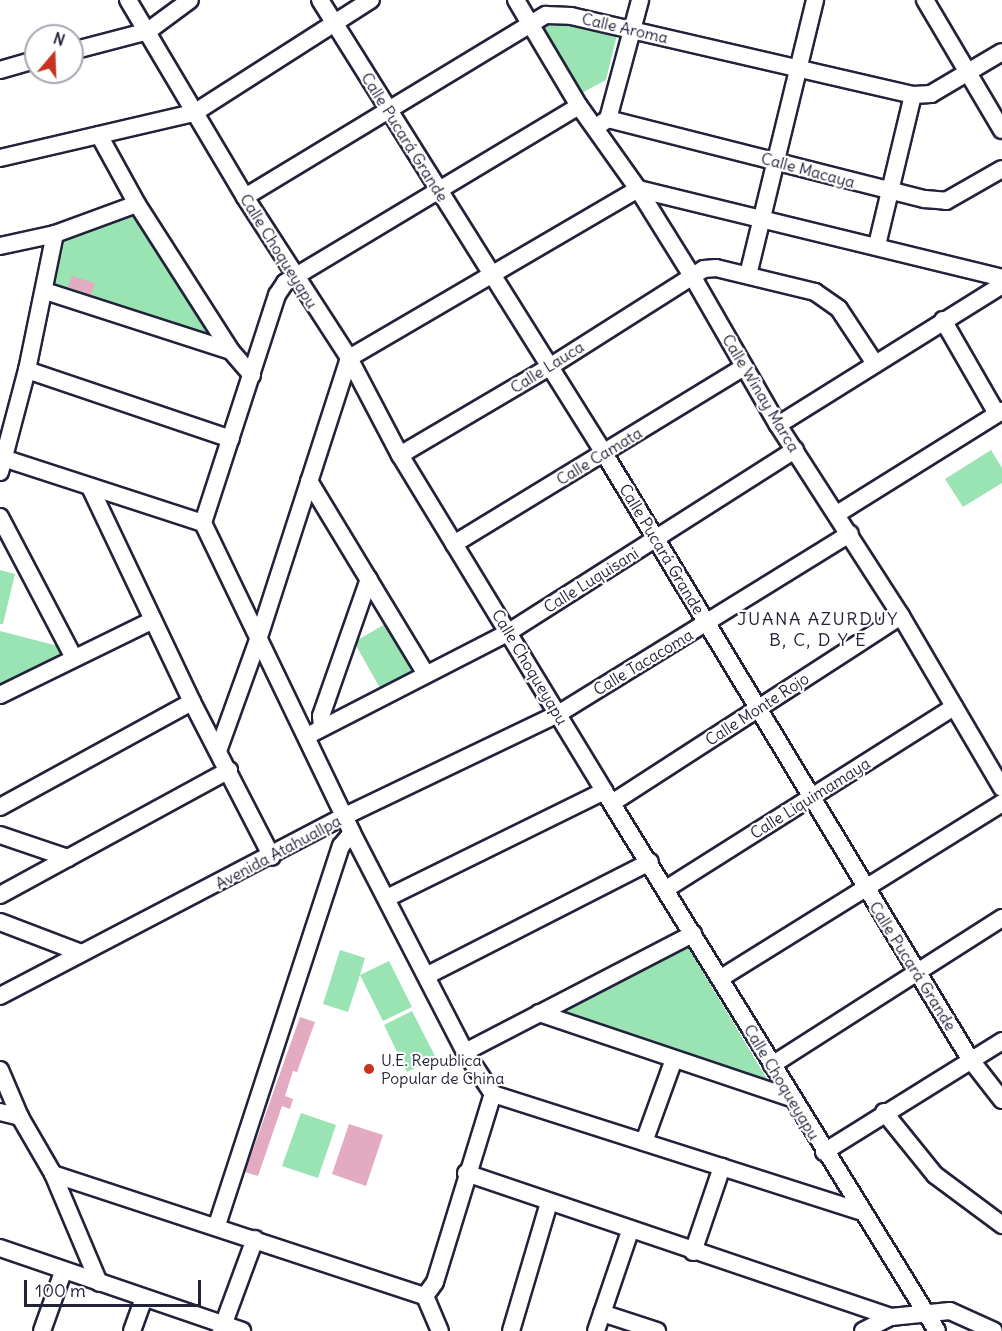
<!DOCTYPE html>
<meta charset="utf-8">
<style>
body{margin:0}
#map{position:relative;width:1002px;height:1331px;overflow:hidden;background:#fff;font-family:Delius,sans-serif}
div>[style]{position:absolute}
.green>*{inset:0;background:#9ae3b2}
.building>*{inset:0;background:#e2abc1}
.roads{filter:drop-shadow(2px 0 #22223b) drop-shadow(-2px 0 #22223b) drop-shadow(0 2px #22223b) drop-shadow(0 -2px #22223b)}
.minor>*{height:16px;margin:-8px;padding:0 8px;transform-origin:8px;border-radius:8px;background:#fff}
.dots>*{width:16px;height:16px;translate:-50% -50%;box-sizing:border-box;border:3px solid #fff;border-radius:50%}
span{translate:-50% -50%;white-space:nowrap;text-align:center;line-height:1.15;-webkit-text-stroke:4.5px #fff;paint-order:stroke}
.street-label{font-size:16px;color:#22223b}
.poi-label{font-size:16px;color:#22223b}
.left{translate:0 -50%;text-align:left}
.neighbourhood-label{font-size:18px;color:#22223b;letter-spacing:1.5px}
.north{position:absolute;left:24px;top:24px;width:60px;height:60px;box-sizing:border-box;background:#fff;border:2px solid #a7a7b1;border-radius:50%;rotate:19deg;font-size:16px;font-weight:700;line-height:24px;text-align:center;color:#22223b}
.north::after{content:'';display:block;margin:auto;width:21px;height:27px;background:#c8321e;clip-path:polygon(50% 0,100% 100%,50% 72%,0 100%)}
.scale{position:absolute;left:24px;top:1280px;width:177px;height:27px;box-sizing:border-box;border:3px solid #22223b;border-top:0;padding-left:8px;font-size:18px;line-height:21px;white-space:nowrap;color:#22223b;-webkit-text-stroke:4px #fff;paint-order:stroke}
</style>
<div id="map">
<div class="green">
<div style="clip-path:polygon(553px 21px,617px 35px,606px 80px,578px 95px,541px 30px,543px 24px)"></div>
<div style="clip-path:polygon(137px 213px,217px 341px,50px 288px,63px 237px)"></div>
<div style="clip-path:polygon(991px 450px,1002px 468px,1002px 483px,963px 507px,945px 479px)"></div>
<div style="clip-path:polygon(0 570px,15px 574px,3px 624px,0 624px)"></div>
<div style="clip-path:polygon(387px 623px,414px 669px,380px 688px,354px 642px)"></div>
<div style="clip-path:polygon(0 631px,62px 647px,64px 656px,0 688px)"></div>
<div style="clip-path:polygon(686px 944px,770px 1084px,558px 1013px)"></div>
<div style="clip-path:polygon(340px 950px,365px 958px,360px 975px,389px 961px,412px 1007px,383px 1021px,360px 975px,348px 1012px,323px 1004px)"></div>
<div style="clip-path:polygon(412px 1011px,436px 1058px,407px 1072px,384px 1025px)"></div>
<div style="clip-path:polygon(301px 1113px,336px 1125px,318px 1178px,282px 1166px)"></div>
</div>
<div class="building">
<div style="clip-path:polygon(72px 276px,95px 283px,91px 295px,68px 287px)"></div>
<div style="clip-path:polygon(300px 1017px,315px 1022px,297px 1072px,293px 1071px,285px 1096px,293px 1099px,290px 1109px,282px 1106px,258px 1176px,245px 1172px)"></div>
<div style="clip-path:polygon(349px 1124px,383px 1135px,366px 1186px,332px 1174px)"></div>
</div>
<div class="roads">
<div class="minor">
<div style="left:128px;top:0;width:229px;rotate:59.3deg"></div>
<div style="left:245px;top:197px;width:192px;rotate:57.1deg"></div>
<div style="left:349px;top:358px;width:110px;rotate:62.3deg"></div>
<div style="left:400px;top:455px;width:393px;rotate:58.7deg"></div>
<div style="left:604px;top:791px;width:634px;rotate:58.34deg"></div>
<div style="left:320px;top:0;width:535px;rotate:57.92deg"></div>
<div style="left:604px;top:453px;width:708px;rotate:58.87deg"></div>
<div style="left:970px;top:1059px;width:52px;rotate:52deg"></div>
<div style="left:516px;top:0;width:123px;rotate:59.3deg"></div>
<div style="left:579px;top:106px;width:102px;rotate:54.6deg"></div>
<div style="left:638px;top:189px;width:100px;rotate:58.1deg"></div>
<div style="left:691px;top:274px;width:174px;rotate:60.1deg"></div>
<div style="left:778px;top:425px;width:227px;rotate:57.2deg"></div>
<div style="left:901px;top:616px;width:199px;rotate:59.6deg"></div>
<div style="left:925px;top:0;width:151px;rotate:59.4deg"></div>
<div style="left:72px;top:51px;width:79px;rotate:-14.7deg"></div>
<div style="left:148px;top:31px;width:52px;rotate:-36.4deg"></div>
<div style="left:0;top:70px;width:37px;rotate:-16deg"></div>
<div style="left:579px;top:106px;width:343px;rotate:149deg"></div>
<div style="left:285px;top:283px;width:14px;rotate:124deg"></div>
<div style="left:277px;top:295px;width:240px;rotate:108deg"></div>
<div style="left:203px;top:523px;width:344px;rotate:64.3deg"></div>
<div style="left:352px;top:833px;width:246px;rotate:62.7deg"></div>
<div style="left:465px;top:1052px;width:50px;rotate:56.3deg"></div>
<div style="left:493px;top:1094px;width:385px;rotate:17.7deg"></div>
<div style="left:608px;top:119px;width:327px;rotate:14.2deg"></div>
<div style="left:925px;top:199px;width:21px;rotate:5deg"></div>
<div style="left:946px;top:201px;width:64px;rotate:-29.7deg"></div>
<div style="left:599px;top:125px;width:11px;rotate:-34deg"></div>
<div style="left:608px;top:119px;width:123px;rotate:-74.9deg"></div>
<div style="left:99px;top:135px;width:79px;rotate:61.2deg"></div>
<div style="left:137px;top:204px;width:174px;rotate:57.4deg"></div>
<div style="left:231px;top:351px;width:32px;rotate:49deg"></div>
<div style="left:0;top:158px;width:199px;rotate:-13.1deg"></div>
<div style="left:194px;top:113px;width:210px;rotate:-32.6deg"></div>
<div style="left:245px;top:197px;width:352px;rotate:-31.2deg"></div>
<div style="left:546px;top:15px;width:25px;rotate:2deg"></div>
<div style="left:571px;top:16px;width:351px;rotate:13deg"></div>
<div style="left:913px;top:95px;width:18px;rotate:-3deg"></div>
<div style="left:931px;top:94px;width:82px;rotate:-30.6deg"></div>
<div style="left:877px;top:245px;width:154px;rotate:-76.5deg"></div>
<div style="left:0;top:246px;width:56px;rotate:-12.3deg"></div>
<div style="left:55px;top:234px;width:87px;rotate:-20.1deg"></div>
<div style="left:748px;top:275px;width:283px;rotate:-76.3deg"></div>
<div style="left:45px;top:291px;width:195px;rotate:17.9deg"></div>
<div style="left:943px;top:320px;width:108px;rotate:60.1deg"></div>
<div style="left:27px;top:370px;width:215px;rotate:18.7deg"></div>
<div style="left:778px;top:425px;width:264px;rotate:-32deg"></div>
<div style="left:400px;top:455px;width:175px;rotate:-30.5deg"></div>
<div style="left:551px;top:366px;width:181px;rotate:-32.4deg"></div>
<div style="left:704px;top:269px;width:12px;rotate:-5deg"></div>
<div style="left:716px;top:268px;width:102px;rotate:13.6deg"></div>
<div style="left:815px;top:292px;width:29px;rotate:35deg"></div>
<div style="left:839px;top:309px;width:64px;rotate:56.6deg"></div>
<div style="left:0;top:457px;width:213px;rotate:18deg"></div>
<div style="left:0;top:472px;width:106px;rotate:-75.2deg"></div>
<div style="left:27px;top:370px;width:139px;rotate:-78.4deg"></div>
<div style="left:309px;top:481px;width:226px;rotate:58.8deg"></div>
<div style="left:90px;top:487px;width:238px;rotate:64.6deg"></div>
<div style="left:192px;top:702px;width:174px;rotate:62.7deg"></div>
<div style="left:837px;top:514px;width:195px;rotate:-32deg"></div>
<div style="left:0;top:517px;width:159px;rotate:62.3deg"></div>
<div style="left:454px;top:544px;width:340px;rotate:-31.4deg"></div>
<div style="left:0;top:695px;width:170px;rotate:-26.1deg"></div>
<div style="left:322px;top:727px;width:11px;rotate:-95deg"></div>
<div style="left:321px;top:716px;width:145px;rotate:-70.7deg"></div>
<div style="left:309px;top:735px;width:225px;rotate:-27.2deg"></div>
<div style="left:509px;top:632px;width:339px;rotate:-32.5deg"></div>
<div style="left:218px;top:751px;width:118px;rotate:-70.2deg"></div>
<div style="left:258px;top:640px;width:296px;rotate:-72.1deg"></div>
<div style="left:349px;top:358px;width:335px;rotate:-30.3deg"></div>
<div style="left:638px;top:189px;width:375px;rotate:13.7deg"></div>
<div style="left:612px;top:803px;width:344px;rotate:-32.9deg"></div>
<div style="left:0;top:807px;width:219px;rotate:-28.7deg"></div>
<div style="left:0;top:835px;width:72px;rotate:18.7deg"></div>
<div style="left:666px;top:889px;width:341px;rotate:-32.3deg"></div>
<div style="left:0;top:895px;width:261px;rotate:-28.6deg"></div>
<div style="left:389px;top:897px;width:240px;rotate:-26.2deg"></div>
<div style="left:0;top:922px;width:87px;rotate:20.9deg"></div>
<div style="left:428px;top:975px;width:249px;rotate:-27deg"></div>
<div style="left:721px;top:978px;width:331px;rotate:-31.9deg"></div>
<div style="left:0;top:996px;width:389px;rotate:-27.6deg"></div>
<div style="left:345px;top:816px;width:236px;rotate:-25.6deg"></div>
<div style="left:558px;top:714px;width:343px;rotate:-31.7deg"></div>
<div style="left:539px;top:1013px;width:269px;rotate:18.6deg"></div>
<div style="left:465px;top:1052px;width:257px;rotate:-27.4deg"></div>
<div style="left:772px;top:1065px;width:273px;rotate:-32.6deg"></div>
<div style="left:0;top:1070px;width:51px;rotate:66.9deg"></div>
<div style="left:20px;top:1117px;width:66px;rotate:59.9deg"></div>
<div style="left:53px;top:1174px;width:118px;rotate:67.1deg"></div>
<div style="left:0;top:1112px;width:21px;rotate:14deg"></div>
<div style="left:884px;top:1112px;width:81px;rotate:51deg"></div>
<div style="left:935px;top:1175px;width:84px;rotate:36.7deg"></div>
<div style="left:644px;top:1142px;width:88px;rotate:-70.1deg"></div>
<div style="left:824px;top:1152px;width:210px;rotate:-31.9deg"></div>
<div style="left:466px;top:1173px;width:449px;rotate:18.7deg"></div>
<div style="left:891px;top:1317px;width:59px;rotate:-5.8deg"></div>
<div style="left:950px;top:1311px;width:48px;rotate:24.4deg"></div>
<div style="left:53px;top:1174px;width:391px;rotate:18.2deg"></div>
<div style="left:425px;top:1296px;width:17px;rotate:-54deg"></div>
<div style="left:435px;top:1282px;width:197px;rotate:-72.9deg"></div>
<div style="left:217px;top:1225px;width:399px;rotate:-71.9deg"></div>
<div style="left:341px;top:846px;width:17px;rotate:-50deg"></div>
<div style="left:0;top:1248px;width:256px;rotate:18.9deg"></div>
<div style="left:693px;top:1252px;width:90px;rotate:-71.2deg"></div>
<div style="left:425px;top:1296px;width:38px;rotate:67deg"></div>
<div style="left:602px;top:1313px;width:58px;rotate:18.1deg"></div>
<div style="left:42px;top:1331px;width:63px;rotate:-70.4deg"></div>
<div style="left:132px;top:1331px;width:35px;rotate:-70deg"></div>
<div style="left:221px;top:1331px;width:98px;rotate:-69.7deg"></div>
<div style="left:511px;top:1331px;width:134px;rotate:-73.5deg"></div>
<div style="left:596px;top:1331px;width:106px;rotate:-71.2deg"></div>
<div style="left:863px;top:1331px;width:31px;rotate:-27deg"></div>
</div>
</div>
<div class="dots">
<div style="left:369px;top:1069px;background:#c8321e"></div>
</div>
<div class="street-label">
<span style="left:625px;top:28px;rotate:13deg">Calle Aroma</span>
<span style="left:405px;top:137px;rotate:58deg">Calle Pucará Grande</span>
<span style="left:808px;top:170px;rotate:15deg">Calle Macaya</span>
<span style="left:279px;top:251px;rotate:58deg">Calle Choqueyapu</span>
<span style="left:547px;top:367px;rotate:-32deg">Calle Lauca</span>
<span style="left:761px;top:393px;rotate:59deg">Calle Winay Marca</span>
<span style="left:599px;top:456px;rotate:-31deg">Calle Camata</span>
<span style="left:662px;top:549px;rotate:59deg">Calle Pucará Grande</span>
<span style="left:591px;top:580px;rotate:-32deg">Calle Luquisani</span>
<span style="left:643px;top:662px;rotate:-31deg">Calle Tacacoma</span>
<span style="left:530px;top:667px;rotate:59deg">Calle Choqueyapu</span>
<span style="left:757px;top:709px;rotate:-33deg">Calle Monte Rojo</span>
<span style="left:810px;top:798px;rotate:-32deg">Calle Liquimamaya</span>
<span style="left:278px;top:852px;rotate:-28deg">Avenida Atahuallpa</span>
<span style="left:913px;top:966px;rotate:58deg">Calle Pucará Grande</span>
<span style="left:782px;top:1082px;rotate:59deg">Calle Choqueyapu</span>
</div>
<div class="poi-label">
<span class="left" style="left:381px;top:1069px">U.E. Republica<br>Popular de China</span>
</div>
<div class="neighbourhood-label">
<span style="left:818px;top:630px">JUANA AZURDUY<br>B, C, D Y E</span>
</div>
<div class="north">N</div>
<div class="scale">100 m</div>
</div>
